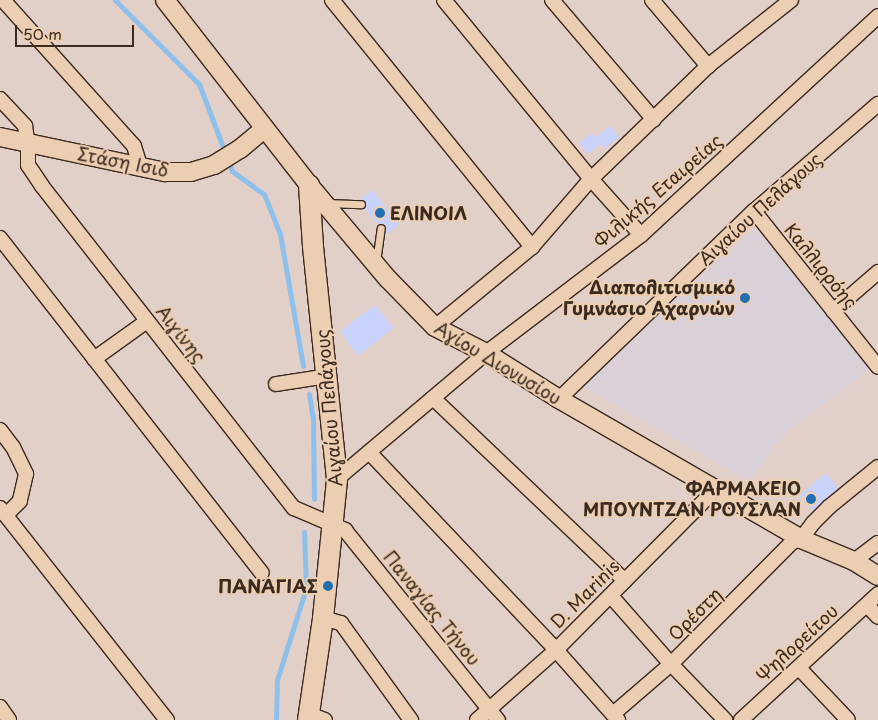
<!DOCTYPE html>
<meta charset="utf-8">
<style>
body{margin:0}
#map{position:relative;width:878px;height:720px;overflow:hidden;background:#e2cfc8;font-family:"Playpen Sans",sans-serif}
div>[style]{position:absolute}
.built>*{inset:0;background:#dad0d7}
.stream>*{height:5px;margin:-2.5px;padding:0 2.5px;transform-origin:2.5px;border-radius:2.5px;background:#8ec0ea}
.building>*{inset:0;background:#c9d2fa}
.roads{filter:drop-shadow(1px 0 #3b2a1e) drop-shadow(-1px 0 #3b2a1e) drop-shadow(0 1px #3b2a1e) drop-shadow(0 -1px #3b2a1e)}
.service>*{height:7px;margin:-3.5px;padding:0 3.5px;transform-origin:3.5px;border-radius:3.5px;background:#ecceb2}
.minor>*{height:14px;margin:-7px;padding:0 7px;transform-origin:7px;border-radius:7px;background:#ecceb2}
.tertiary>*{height:18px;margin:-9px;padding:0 9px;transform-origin:9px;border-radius:9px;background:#ecceb2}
.secondary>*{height:20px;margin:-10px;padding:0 10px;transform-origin:10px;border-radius:10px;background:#ecceb2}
.dots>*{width:14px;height:14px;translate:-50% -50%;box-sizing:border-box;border:2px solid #ecceb2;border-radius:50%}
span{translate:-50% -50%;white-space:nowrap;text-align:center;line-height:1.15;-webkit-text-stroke:4px #ecceb2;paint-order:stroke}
.street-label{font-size:18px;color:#3b2a1e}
.poi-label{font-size:18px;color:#3b2a1e;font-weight:700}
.left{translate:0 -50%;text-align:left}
.right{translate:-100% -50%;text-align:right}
.scale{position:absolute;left:15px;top:25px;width:119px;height:22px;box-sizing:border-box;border:2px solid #3b2a1e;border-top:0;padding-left:6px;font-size:15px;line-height:18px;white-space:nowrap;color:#3b2a1e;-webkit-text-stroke:4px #ecceb2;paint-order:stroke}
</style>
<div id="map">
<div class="built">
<div style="clip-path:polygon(755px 228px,871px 368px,796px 425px,775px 445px,750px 482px,580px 385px)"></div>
</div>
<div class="stream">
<div style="left:115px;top:0;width:119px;rotate:45deg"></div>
<div style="left:199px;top:84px;width:93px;rotate:69.2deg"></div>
<div style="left:232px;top:171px;width:39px;rotate:36deg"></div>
<div style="left:264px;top:194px;width:43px;rotate:68.2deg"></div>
<div style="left:280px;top:234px;width:134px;rotate:80.1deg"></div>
<div style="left:309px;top:394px;width:25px;rotate:81deg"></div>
<div style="left:313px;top:419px;width:80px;rotate:89.3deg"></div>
<div style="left:276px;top:720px;width:40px;rotate:-88.6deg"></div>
<div style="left:277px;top:680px;width:96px;rotate:-72.5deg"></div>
<div style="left:306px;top:588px;width:56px;rotate:-92deg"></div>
</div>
<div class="building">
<div style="clip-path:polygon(610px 126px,619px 137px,604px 149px,601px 144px,588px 154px,579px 143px,592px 133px,596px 137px)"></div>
<div style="clip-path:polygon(372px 190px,400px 224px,387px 235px,385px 224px,378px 224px,364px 208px,366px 202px,361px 199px)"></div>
<div style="clip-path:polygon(375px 305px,394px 328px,358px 356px,340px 331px)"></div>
<div style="clip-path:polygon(826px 473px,838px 488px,813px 511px,800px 495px)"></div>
</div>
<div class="roads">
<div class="service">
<div style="left:326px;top:203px;width:35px;rotate:2deg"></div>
<div style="left:376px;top:262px;width:34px;rotate:-82deg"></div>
</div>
<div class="minor">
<div style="left:3px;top:0;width:196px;rotate:48.1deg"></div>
<div style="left:134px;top:146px;width:21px;rotate:73deg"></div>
<div style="left:332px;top:0;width:318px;rotate:51deg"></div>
<div style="left:444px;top:0;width:232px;rotate:50.6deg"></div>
<div style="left:591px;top:179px;width:75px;rotate:48.2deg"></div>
<div style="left:552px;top:0;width:157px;rotate:49.6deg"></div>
<div style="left:652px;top:0;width:87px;rotate:49.7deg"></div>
<div style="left:0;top:99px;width:37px;rotate:47deg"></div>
<div style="left:25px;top:126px;width:18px;rotate:81deg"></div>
<div style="left:28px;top:144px;width:21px;rotate:90deg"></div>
<div style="left:28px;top:165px;width:25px;rotate:56deg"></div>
<div style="left:42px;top:186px;width:409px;rotate:52deg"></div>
<div style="left:294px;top:508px;width:56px;rotate:23.3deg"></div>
<div style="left:345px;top:530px;width:244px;rotate:51.2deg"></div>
<div style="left:754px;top:211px;width:199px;rotate:51.5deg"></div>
<div style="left:0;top:238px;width:425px;rotate:52deg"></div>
<div style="left:833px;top:311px;width:60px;rotate:-40.9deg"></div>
<div style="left:435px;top:327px;width:126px;rotate:-39.5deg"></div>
<div style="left:532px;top:247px;width:90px;rotate:-49.1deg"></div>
<div style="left:591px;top:179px;width:163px;rotate:-44deg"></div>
<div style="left:708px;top:66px;width:106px;rotate:-38.5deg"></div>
<div style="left:94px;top:359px;width:65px;rotate:-35.6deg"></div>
<div style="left:276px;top:384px;width:53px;rotate:-8.7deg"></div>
<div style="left:433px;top:398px;width:265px;rotate:43.6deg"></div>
<div style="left:559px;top:399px;width:271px;rotate:-44deg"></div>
<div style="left:754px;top:211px;width:164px;rotate:-40.8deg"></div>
<div style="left:0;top:430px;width:21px;rotate:53deg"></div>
<div style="left:13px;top:447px;width:30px;rotate:64deg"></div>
<div style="left:26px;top:474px;width:28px;rotate:103deg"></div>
<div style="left:20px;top:501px;width:20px;rotate:135deg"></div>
<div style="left:369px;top:452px;width:272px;rotate:46.6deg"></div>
<div style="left:556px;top:650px;width:94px;rotate:48.5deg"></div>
<div style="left:337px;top:479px;width:195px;rotate:-40.2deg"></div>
<div style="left:486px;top:353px;width:195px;rotate:-37.3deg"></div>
<div style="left:641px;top:235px;width:323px;rotate:-42.7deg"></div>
<div style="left:0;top:508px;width:270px;rotate:51.8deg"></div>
<div style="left:854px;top:561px;width:30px;rotate:-37deg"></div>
<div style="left:611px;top:596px;width:91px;rotate:48.6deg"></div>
<div style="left:671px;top:664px;width:78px;rotate:46deg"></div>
<div style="left:867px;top:605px;width:16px;rotate:47deg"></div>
<div style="left:323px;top:618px;width:19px;rotate:16deg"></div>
<div style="left:341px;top:623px;width:120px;rotate:54.2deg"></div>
<div style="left:799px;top:668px;width:71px;rotate:46.7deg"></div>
<div style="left:0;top:707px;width:16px;rotate:55deg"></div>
<div style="left:309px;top:714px;width:17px;rotate:21deg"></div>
<div style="left:613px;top:714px;width:77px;rotate:-40.8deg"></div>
<div style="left:671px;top:664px;width:172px;rotate:-45.2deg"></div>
<div style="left:792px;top:542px;width:9px;rotate:-18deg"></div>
<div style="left:801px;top:539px;width:20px;rotate:-53deg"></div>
<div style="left:813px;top:523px;width:23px;rotate:-45deg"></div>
<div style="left:829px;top:507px;width:63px;rotate:-39.2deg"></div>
<div style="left:477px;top:720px;width:106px;rotate:-41.5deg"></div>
<div style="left:556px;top:650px;width:226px;rotate:-45.2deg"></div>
<div style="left:741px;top:720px;width:186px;rotate:-42.6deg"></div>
</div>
<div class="tertiary">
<div style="left:165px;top:0;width:234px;rotate:52.1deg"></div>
<div style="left:309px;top:185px;width:123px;rotate:50deg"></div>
<div style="left:388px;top:279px;width:67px;rotate:45.6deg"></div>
<div style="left:435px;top:327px;width:57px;rotate:27deg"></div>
<div style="left:486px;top:353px;width:86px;rotate:32.2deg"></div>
<div style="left:559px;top:399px;width:280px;rotate:30deg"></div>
<div style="left:801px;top:539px;width:57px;rotate:22.5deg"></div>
<div style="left:854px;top:561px;width:28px;rotate:32deg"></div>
<div style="left:0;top:137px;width:169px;rotate:12deg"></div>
<div style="left:165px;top:172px;width:26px"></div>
<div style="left:191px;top:172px;width:24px;rotate:-17deg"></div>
<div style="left:214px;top:165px;width:31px;rotate:-32deg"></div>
<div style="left:240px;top:149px;width:31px;rotate:-40deg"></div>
</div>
<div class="secondary">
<div style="left:308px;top:720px;width:103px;rotate:-81.6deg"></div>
<div style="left:323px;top:618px;width:140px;rotate:-84.2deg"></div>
<div style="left:337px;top:479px;width:234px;rotate:-95.9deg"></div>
<div style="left:313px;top:246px;width:61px;rotate:-93.8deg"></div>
</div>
</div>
<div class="dots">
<div style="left:380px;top:213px;background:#1f6fb2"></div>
<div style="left:745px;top:298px;background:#1f6fb2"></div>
<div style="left:811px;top:499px;background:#1f6fb2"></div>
<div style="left:328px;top:586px;background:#1f6fb2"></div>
</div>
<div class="street-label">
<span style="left:123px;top:162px;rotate:11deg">Στάση Ισιδ</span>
<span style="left:658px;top:191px;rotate:-41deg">Φιλικής Εταιρείας</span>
<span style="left:760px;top:209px;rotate:-42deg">Αιγαίου Πελάγους</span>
<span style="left:821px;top:266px;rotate:51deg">Καλλιρρόης</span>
<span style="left:181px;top:334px;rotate:52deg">Αιγίνης</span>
<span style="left:498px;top:363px;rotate:31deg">Αγίου Διονυσίου</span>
<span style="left:329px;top:408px;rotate:-95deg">Αιγαίου Πελάγους</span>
<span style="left:585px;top:594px;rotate:-45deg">D. Marinis</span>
<span style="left:432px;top:608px;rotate:51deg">Παναγίας Τήνου</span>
<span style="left:695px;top:614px;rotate:-45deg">Ορέστη</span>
<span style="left:797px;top:643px;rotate:-43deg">Ψηλορείτου</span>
</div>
<div class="poi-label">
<span class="left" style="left:390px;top:213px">ΕΛΙΝΟΙΛ</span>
<span class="right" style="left:735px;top:298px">Διαπολιτισμικό<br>Γυμνάσιο Αχαρνών</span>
<span class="right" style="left:801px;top:499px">ΦΑΡΜΑΚΕΙΟ<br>ΜΠΟΥΝΤΖΑΝ ΡΟΥΣΛΑΝ</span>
<span class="right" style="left:318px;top:586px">ΠΑΝΑΓΙΑΣ</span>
</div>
<div class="scale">50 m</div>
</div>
